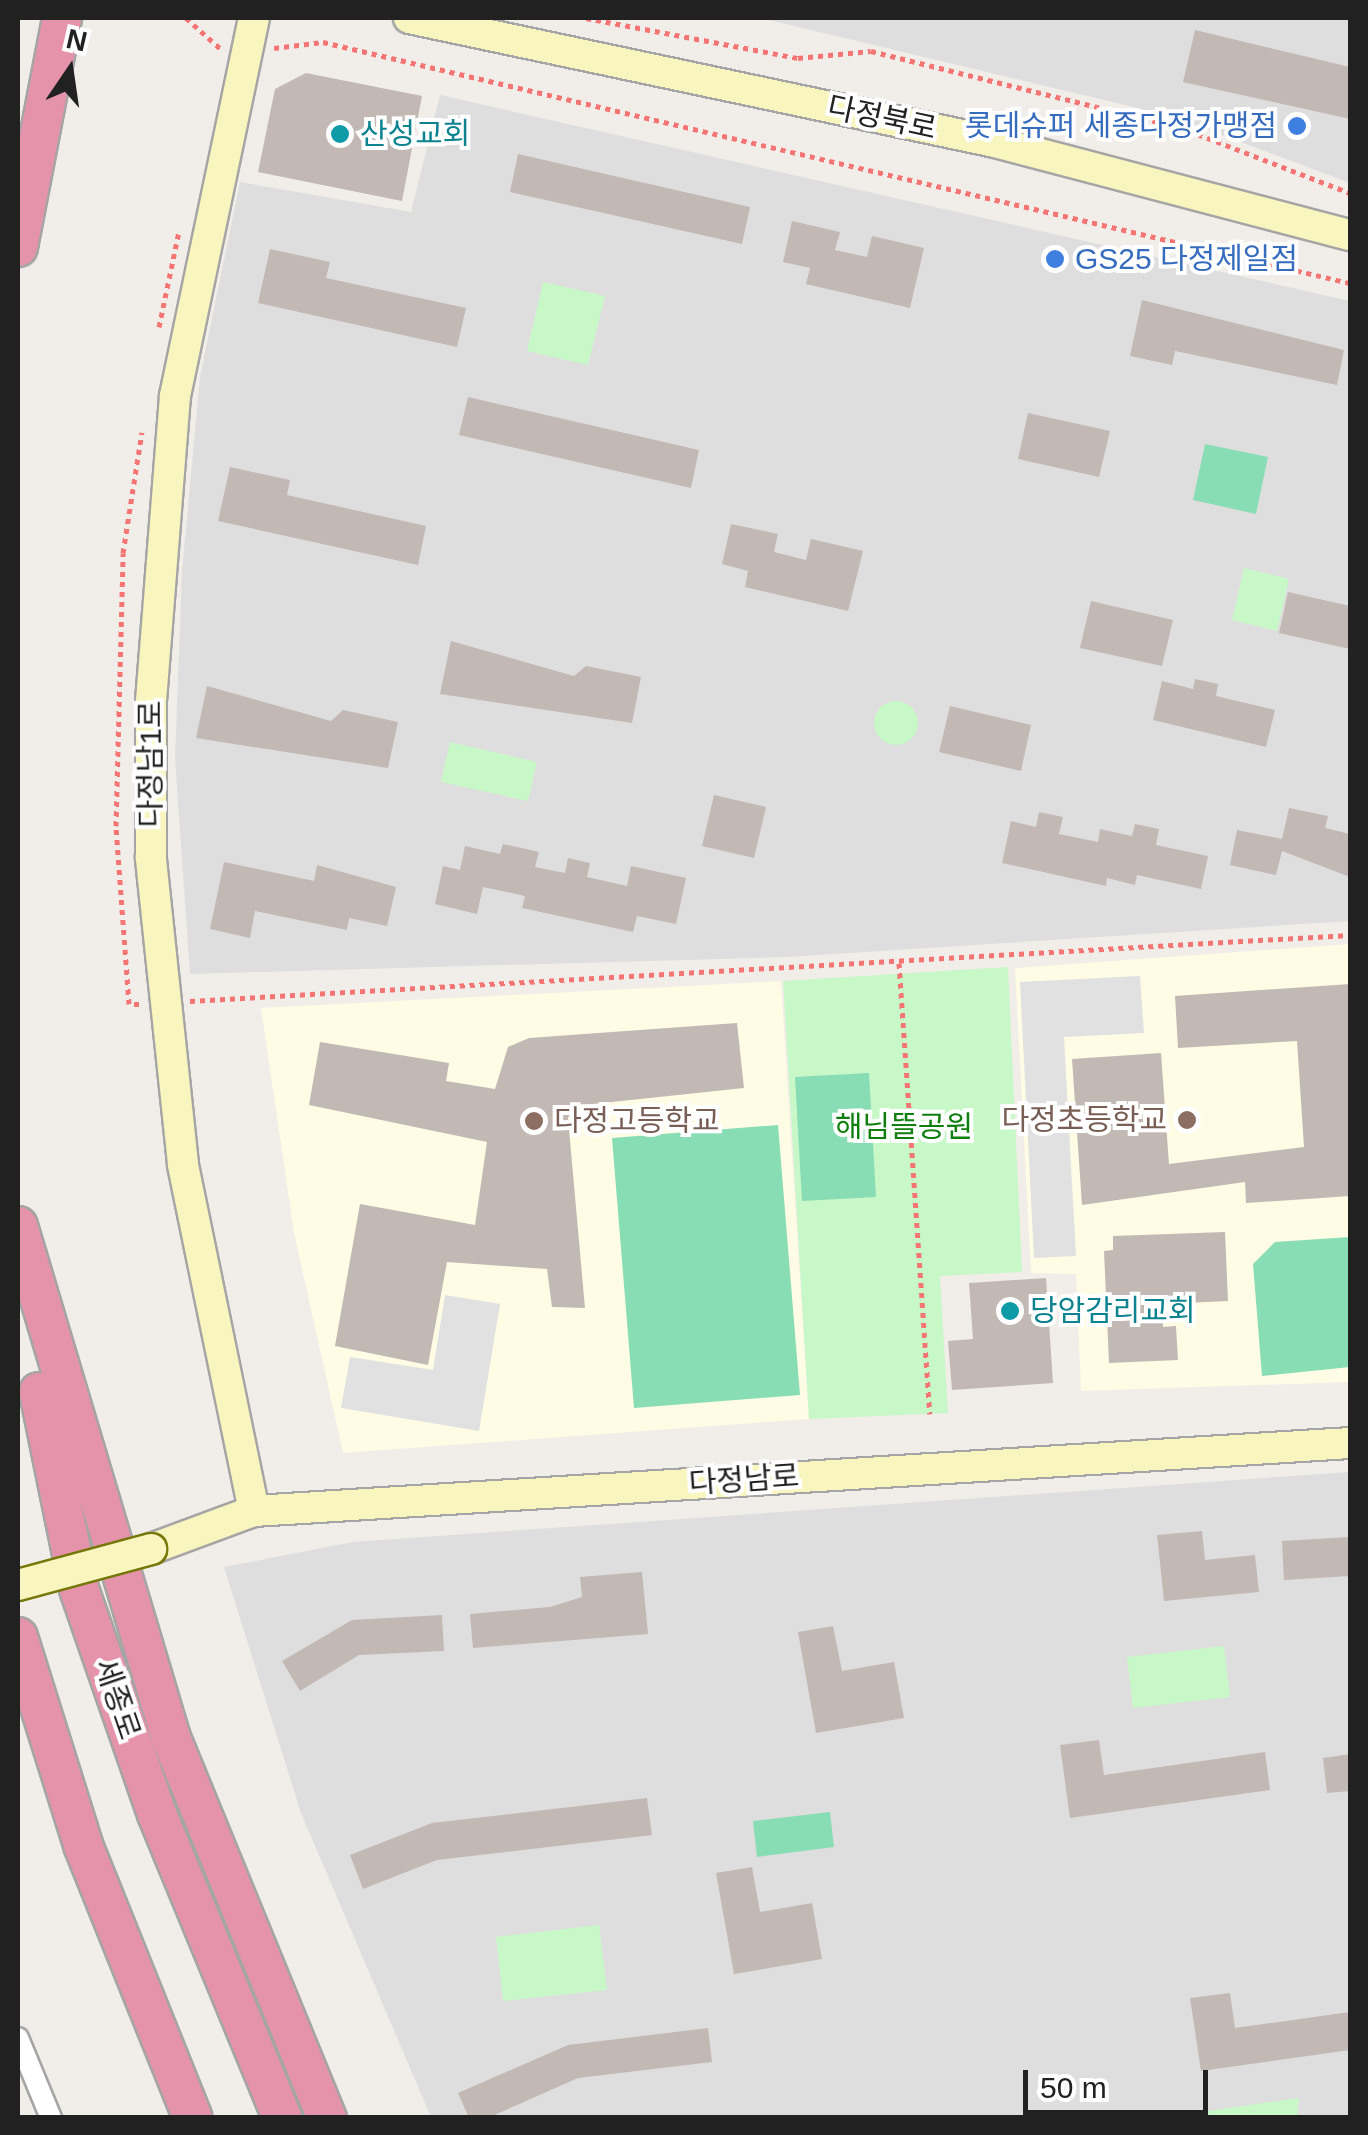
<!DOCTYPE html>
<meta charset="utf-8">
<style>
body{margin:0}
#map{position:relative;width:1368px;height:2135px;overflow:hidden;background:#f1ede8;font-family:Arial,"Noto Sans KR",sans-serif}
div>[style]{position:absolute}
.residential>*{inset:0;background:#dfdede}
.education>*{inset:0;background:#fefce4}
.park>*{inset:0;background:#c9f8c8}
.round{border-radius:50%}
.pitch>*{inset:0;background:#89ddb4}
.parking>*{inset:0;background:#e1e1e1}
.building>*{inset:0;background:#c2b9b4}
.path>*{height:5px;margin-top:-2.5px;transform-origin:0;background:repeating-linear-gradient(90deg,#f57575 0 5px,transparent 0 10px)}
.roads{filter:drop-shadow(2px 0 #a5a5a5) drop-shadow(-2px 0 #a5a5a5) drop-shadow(0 2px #a5a5a5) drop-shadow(0 -2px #a5a5a5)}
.street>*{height:20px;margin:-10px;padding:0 10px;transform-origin:10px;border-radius:10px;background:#fff}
.secondary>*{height:30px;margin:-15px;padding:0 15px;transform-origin:15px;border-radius:15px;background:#f8f5bf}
.highway>*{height:38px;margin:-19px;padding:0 19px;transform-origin:19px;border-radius:19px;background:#e593ab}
.bridges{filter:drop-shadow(2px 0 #767709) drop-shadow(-2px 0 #767709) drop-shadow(0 2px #767709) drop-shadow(0 -2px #767709)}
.secondary-bridge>*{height:30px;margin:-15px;padding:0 15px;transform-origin:15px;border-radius:15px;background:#f8f5bf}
.dots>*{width:28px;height:28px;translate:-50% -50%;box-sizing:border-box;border:5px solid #fff;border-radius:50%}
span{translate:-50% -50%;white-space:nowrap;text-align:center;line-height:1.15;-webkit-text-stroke:8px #fff;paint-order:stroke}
.street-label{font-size:30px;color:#212121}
.shop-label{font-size:30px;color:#366cbe}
.right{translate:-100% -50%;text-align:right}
.left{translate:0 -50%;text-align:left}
.culture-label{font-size:30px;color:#0d838f}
.education-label{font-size:30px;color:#785e54}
.park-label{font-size:30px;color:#117f10}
.frame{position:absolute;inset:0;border:20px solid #212121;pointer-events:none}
.north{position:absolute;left:20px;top:20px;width:100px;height:100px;-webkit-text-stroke:8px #fff;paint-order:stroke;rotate:13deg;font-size:28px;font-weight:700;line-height:40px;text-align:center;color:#212121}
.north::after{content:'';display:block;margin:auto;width:35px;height:45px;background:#212121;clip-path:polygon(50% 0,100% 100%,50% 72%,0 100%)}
.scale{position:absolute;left:1023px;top:2070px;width:185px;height:45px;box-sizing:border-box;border:5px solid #212121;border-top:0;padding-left:12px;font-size:30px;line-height:35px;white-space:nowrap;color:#212121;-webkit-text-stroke:8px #fff;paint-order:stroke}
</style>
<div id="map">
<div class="residential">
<div style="clip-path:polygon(761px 18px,1350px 18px,1350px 183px,1171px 116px)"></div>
<div style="clip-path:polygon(440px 95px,1350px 301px,1350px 921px,786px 957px,190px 974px,175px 758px,182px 572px,200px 377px,240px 182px,411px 212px)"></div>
<div style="clip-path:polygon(1350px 1472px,1350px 2117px,431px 2117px,301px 1813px,224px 1567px,353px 1542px)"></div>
</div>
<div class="education">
<div style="clip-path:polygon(1350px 944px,1350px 1382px,1081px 1391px,1076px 1274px,1031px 1273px,1015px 968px)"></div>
<div style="clip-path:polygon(781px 981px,809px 1419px,343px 1453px,294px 1233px,261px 1008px)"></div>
</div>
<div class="park">
<div style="clip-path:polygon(543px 282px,605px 296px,588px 365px,527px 351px)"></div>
<div style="clip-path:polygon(1244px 568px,1289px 579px,1277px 631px,1232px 620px)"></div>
<div class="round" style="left:874px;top:701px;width:44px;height:44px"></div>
<div style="clip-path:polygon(450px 742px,537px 762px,528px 801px,441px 782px)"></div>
<div style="clip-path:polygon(1008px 967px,1022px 1272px,940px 1276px,948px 1413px,809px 1419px,783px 981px)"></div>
<div style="clip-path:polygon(1224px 1646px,1230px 1697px,1133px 1708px,1127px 1657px)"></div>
<div style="clip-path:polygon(599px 1925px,607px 1990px,503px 2001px,496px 1937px)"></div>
<div style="clip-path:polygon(1299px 2098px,1297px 2117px,1209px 2117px,1208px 2111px)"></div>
</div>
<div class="pitch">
<div style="clip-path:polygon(1205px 444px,1268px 457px,1256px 514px,1193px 500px)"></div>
<div style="clip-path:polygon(869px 1073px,876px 1197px,802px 1201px,795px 1077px)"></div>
<div style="clip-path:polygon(778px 1125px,800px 1395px,634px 1408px,612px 1138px)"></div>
<div style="clip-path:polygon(1350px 1237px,1350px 1367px,1262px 1376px,1253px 1264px,1275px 1242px)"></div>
<div style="clip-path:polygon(830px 1812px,834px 1847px,757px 1857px,753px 1821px)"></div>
</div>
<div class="parking">
<div style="clip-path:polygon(1140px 976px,1144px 1033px,1064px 1037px,1076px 1256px,1034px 1258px,1020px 982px)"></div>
<div style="clip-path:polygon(445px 1295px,500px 1304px,479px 1431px,341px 1408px,350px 1357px,433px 1370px)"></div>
</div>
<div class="building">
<div style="clip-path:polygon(1195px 30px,1350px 67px,1350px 119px,1183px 82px)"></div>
<div style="clip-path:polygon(306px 73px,422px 96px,402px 201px,258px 172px,275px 89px)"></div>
<div style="clip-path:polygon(518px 154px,750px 207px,742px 244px,510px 192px)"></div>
<div style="clip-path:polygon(792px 221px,840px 232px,835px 250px,867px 257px,872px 236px,924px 248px,910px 308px,806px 284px,810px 268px,783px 262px)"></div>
<div style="clip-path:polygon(270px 249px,330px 262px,326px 278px,466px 308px,457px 347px,258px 303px)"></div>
<div style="clip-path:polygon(1142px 300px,1344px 350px,1337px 385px,1175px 351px,1172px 365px,1130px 356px)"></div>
<div style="clip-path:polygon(468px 397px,699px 450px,691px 488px,459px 435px)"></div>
<div style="clip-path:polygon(1028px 413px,1110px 431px,1099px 477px,1018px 459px)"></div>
<div style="clip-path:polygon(230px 467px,290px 480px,287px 495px,426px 526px,418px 565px,218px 521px)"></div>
<div style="clip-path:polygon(731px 524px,778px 534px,774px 552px,806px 560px,811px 539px,863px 551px,848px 611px,745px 587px,748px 571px,722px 564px)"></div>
<div style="clip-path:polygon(1288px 592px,1350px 606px,1350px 649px,1279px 633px)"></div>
<div style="clip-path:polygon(1091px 601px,1173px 620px,1162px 666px,1080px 648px)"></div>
<div style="clip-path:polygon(451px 641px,574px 676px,586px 666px,641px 677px,632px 723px,440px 694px)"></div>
<div style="clip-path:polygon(1195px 679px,1218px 684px,1216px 696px,1275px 710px,1266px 747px,1153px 720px,1162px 681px,1193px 689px)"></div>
<div style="clip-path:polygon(207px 686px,331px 721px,343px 710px,398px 722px,388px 768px,196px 738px)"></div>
<div style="clip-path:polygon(950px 706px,1031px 725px,1021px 771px,939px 752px)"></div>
<div style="clip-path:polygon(714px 795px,766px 807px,754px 858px,702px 846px)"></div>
<div style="clip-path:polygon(1289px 808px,1328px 816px,1325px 828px,1350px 834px,1350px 877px,1282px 851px,1276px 875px,1230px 865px,1237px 830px,1282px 839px)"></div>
<div style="clip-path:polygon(1039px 812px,1063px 817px,1059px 834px,1098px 842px,1100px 829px,1132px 836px,1135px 824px,1159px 829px,1156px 845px,1208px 856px,1201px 889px,1137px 875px,1135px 885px,1107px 878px,1106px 886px,1002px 863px,1011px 821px,1036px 827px)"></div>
<div style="clip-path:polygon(503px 844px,539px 852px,535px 867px,565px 873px,568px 858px,590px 863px,587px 877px,627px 886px,631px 866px,686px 878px,676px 924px,637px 916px,633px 932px,522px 908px,525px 896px,483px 887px,477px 914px,435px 904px,443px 866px,460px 870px,465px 846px,500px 854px)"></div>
<div style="clip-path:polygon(224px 862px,314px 881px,317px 865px,396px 887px,387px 926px,349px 918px,347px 930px,255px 911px,250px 938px,210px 929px)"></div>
<div style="clip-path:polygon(1350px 984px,1350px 1196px,1246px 1203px,1245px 1182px,1082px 1205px,1072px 1059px,1161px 1053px,1169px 1164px,1304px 1147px,1297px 1041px,1178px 1048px,1175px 996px)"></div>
<div style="clip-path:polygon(737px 1023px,744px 1088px,574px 1106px,568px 1118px,585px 1308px,552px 1307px,547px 1269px,447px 1262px,428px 1365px,335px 1346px,360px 1204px,475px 1225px,487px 1142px,309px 1105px,320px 1042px,449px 1063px,446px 1081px,495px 1089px,508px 1047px,529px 1038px)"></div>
<div style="clip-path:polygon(1225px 1232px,1228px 1301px,1162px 1304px,1163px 1327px,1176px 1326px,1178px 1360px,1109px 1363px,1104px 1251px,1113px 1250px,1113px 1236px)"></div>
<div style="clip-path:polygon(1046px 1278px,1053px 1383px,952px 1390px,948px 1341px,973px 1339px,969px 1283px)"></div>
<div style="clip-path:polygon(1202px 1531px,1205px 1560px,1255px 1555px,1259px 1592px,1164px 1601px,1157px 1535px)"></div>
<div style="clip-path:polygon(1350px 1537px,1350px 1576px,1284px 1580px,1282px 1541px)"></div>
<div style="clip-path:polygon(642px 1572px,648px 1634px,473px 1648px,470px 1614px,550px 1607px,582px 1597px,580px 1577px)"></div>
<div style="clip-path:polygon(442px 1615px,444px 1651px,359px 1655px,300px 1691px,282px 1661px,352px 1620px)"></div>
<div style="clip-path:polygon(833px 1626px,842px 1671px,894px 1662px,904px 1718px,816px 1733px,798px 1632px)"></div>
<div style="clip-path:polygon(1099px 1740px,1104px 1775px,1265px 1752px,1270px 1790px,1070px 1818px,1060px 1745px)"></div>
<div style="clip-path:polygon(1350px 1754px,1350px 1791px,1327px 1793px,1323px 1758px)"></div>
<div style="clip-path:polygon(647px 1798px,652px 1835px,437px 1860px,363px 1889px,350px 1855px,432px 1823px)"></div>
<div style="clip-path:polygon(752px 1867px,760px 1912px,812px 1903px,822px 1959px,734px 1974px,716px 1873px)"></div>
<div style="clip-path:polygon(1230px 1993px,1235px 2028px,1350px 2012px,1350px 2050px,1201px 2071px,1190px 1998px)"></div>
<div style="clip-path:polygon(708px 2028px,712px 2062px,578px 2078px,488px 2118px,469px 2118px,458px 2093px,568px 2045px)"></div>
</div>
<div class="path">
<div style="left:186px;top:18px;width:48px;rotate:41.6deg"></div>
<div style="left:586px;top:18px;width:216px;rotate:10.7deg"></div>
<div style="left:798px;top:58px;width:73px;rotate:-5.5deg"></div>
<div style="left:871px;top:51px;width:317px;rotate:13.9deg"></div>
<div style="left:1179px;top:127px;width:183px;rotate:21.1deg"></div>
<div style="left:274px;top:48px;width:49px;rotate:-7deg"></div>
<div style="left:323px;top:42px;width:1055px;rotate:13.21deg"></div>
<div style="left:159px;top:327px;width:98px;rotate:-78.2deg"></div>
<div style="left:899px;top:963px;width:452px;rotate:86.1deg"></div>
<div style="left:190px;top:1001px;width:1162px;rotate:-3.26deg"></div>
<div style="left:139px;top:1004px;width:10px;rotate:180deg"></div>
<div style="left:129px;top:1004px;width:178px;rotate:-94.2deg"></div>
<div style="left:116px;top:826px;width:273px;rotate:-88.5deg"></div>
<div style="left:123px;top:553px;width:122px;rotate:-81.1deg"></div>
</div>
<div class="roads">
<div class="street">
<div style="left:18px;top:2038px;width:87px;rotate:67.6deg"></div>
</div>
<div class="secondary">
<div style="left:409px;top:18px;width:599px;rotate:11.95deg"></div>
<div style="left:995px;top:142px;width:367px;rotate:14.7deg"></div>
<div style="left:254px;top:1511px;width:354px;rotate:-101.6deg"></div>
<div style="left:183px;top:1164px;width:309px;rotate:-96deg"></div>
<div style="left:151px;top:857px;width:156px;rotate:-90deg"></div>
<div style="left:151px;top:701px;width:306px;rotate:-85.5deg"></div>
<div style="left:175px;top:396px;width:386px;rotate:-78.2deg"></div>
<div style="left:151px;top:1549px;width:110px;rotate:-20.3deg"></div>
<div style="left:254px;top:1511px;width:1098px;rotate:-3.55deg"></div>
</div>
<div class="highway">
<div style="left:18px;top:247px;width:233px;rotate:-79.1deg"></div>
<div style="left:18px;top:1226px;width:534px;rotate:73.36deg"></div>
<div style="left:171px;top:1738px;width:411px;rotate:67.7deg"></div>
<div style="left:39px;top:1392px;width:201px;rotate:78.5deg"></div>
<div style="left:79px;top:1589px;width:238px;rotate:70.9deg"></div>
<div style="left:157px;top:1814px;width:329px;rotate:67.6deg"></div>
<div style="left:18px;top:1637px;width:218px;rotate:72.6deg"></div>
<div style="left:83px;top:1845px;width:294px;rotate:68.1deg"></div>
</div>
</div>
<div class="bridges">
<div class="secondary-bridge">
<div style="left:18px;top:1585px;width:138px;rotate:-15.1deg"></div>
</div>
</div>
<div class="dots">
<div style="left:1297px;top:126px;background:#3f7fe0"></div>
<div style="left:340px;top:134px;background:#0f9aa8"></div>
<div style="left:1055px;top:259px;background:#3f7fe0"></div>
<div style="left:1187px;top:1120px;background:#8d6e63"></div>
<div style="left:534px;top:1121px;background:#8d6e63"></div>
<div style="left:1010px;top:1311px;background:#0f9aa8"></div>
</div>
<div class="street-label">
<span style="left:882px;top:118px;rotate:12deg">다정북로</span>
<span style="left:151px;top:764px;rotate:-90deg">다정남1로</span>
<span style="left:744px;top:1480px;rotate:-4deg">다정남로</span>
<span style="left:117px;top:1699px;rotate:71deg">세종로</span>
</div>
<div class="shop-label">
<span class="right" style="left:1277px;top:126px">롯데슈퍼 세종다정가맹점</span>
<span class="left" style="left:1075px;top:259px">GS25 다정제일점</span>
</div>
<div class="culture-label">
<span class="left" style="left:360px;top:134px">산성교회</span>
<span class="left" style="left:1030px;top:1311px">당암감리교회</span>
</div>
<div class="education-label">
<span class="right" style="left:1167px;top:1120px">다정초등학교</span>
<span class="left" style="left:554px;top:1121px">다정고등학교</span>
</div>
<div class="park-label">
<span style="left:904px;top:1127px">해님뜰공원</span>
</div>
<div class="frame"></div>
<div class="north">N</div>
<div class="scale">50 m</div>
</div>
